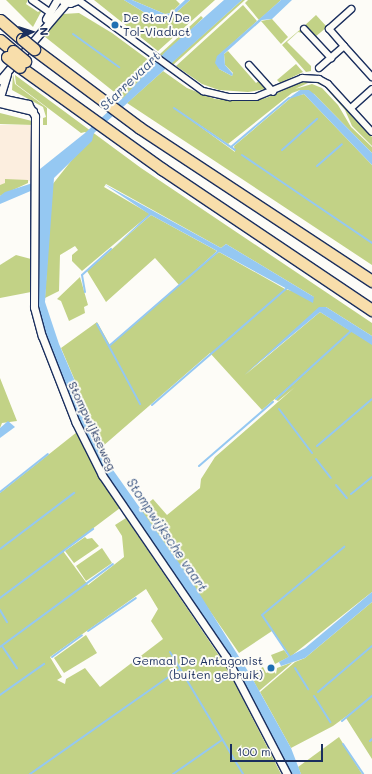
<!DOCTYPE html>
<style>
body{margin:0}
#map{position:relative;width:372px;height:774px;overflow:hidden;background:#fdfcf7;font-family:Mali,sans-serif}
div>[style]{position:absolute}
.built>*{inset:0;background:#fceedf}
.green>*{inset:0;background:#c2d286}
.water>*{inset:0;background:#95c8f2}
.stream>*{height:2px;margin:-1px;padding:0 1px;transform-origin:1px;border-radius:1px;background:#95c8f2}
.roads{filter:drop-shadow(1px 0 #1b2f5e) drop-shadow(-1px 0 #1b2f5e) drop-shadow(0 1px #1b2f5e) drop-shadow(0 -1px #1b2f5e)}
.minor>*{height:6px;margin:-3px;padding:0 3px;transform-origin:3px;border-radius:3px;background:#fdfcf7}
.tertiary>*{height:7px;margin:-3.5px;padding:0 3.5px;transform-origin:3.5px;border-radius:3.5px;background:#fdfcf7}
.motorway>*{height:11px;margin:-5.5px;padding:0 5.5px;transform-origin:5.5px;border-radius:5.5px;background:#f8deab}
.bridges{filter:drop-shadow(1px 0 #1b2f5e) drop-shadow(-1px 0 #1b2f5e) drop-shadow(0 1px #1b2f5e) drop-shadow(0 -1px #1b2f5e)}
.motorway-bridge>*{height:11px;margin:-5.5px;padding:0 5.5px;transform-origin:5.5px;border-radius:5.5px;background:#f8deab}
.dots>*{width:11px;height:11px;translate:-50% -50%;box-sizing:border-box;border:2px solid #fdfcf7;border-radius:50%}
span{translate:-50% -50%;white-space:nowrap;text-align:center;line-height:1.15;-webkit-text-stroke:4px #fdfcf7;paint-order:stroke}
.poi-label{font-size:12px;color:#1b2f5e}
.left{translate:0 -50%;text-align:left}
.right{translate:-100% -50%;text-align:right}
.street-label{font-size:12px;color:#1b2f5e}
.water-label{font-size:13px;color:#3a5583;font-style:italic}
.north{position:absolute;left:12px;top:12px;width:40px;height:40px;-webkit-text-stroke:3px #fdfcf7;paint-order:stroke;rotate:87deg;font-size:11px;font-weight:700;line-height:16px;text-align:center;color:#1b2f5e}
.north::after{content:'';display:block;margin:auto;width:14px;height:18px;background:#1b2f5e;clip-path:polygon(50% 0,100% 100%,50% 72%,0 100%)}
.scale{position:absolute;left:230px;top:744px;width:93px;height:18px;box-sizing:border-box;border:2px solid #1b2f5e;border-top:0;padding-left:5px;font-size:12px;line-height:14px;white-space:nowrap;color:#1b2f5e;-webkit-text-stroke:3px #fdfcf7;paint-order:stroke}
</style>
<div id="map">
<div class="built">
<div style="clip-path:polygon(0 125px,33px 125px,34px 179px,0 194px)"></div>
</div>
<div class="green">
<div style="clip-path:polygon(6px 0,28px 0,26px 4px,38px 12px,42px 10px,33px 27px)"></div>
<div style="clip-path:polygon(94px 0,124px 0,147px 14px,169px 19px,190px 0,215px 0,158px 51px)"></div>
<div style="clip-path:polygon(132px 0,176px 0,180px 4px,171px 13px,165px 14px)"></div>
<div style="clip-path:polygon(242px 0,245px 0,173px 65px,171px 63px)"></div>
<div style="clip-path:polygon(248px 0,281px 0,259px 20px,245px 3px)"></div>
<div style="clip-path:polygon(243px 5px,257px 21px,218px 56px,219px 69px,232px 76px,233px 73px,225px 65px,224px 54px,228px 51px,256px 83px,260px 80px,266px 89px,248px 92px,219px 90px,202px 84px,176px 66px)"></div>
<div style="clip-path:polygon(79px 13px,112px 33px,154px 64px,123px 99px,44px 36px,63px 14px)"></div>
<div style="clip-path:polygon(316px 15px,327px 27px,315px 37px,303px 27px)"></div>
<div style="clip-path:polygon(201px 16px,203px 18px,163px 57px,160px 54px)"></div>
<div style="clip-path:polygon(272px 19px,288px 37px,281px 44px,261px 21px)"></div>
<div style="clip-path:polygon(302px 28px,302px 33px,298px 32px,287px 42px,311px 66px,311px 71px,306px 72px,282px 45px)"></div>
<div style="clip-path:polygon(296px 64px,303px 72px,280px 83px,277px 80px)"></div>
<div style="clip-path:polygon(163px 71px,187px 88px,215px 99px,241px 101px,266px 98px,304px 81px,316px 81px,325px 85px,372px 137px,372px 146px,352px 126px,345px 110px,325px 87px,316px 83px,308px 83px,295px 89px,312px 84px,322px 88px,338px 105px,351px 127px,372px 147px,372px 153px,314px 94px,300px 90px,292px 93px,228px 144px,173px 107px,235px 152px,234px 146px,292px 97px,304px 94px,372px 165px,372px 265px,127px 103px)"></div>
<div style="clip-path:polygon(13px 74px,15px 84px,47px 108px,47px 125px,43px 125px,43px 118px,46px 117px,43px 107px,12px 90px)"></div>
<div style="clip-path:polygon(15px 75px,141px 168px,372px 323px,372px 336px,326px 307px,320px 307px,245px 375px,320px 312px,372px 344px,372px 592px,290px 657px,272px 631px,239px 653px,140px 510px,153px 499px,167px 515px,200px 488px,201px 479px,215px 457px,295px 387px,278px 401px,276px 400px,312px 367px,262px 410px,210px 353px,103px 446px,61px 348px,97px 322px,110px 345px,179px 285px,155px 258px,106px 302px,87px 271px,151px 215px,217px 251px,196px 270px,219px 252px,285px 289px,314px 297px,226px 244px,221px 248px,106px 184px,104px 187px,150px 214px,82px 271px,72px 261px,72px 255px,78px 250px,75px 246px,60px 255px,59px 291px,45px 298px,52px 185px,91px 136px,85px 132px,81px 133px,16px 84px)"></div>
<div style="clip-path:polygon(0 113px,32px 121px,33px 125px,0 124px)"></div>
<div style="clip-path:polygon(5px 179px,28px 180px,28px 183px,0 196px,0 185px,5px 183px)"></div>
<div style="clip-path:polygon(16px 255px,31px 259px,31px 292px,0 298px,0 265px)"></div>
<div style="clip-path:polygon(80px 277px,88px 305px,84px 307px,85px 313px,69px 321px,61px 301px,57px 299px)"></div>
<div style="clip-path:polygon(0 378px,17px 421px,2px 423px,0 428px)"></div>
<div style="clip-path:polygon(evenodd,77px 432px,120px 508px,63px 551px,88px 585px,124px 557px,122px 536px,115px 525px,126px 518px,226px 666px,281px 774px,0 774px,0 493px,77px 432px,146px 589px,158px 609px,151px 621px,163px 639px,100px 687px,85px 668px,66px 679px,65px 684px,57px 680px,62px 677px,50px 657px,146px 589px)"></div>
<div style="clip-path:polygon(85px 537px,87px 539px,92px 538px,99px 546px,74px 563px,65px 551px)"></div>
<div style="clip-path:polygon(102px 548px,112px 563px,86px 581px,76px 566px)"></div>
<div style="clip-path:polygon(372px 602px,372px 759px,346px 718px,355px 710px,333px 726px,291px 748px,260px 692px,295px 662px,305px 658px)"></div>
<div style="clip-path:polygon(86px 635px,97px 653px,64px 673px,54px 658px)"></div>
<div style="clip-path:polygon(284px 650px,289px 657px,275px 664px,271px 655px)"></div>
<div style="clip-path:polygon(293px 662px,259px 691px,252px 678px,253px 675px,250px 674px,263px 667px,266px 673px,273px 670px,276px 674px,277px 668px)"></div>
<div style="clip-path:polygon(339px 737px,362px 774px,301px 774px,298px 767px)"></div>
</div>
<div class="water">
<div style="clip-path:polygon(124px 0,132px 0,165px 14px,171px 13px,185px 0,190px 0,169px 19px,147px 14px)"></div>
<div style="clip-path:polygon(224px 0,242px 0,94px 133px,92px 141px,54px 178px,45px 302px,59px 344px,113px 470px,189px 577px,251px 676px,254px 675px,252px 678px,291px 748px,301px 774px,290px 774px,228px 654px,123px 503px,102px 468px,80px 424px,40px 319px,36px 282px,40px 187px,0 204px,0 196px,5px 192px,39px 181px,40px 169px,85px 133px,125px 96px,165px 52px)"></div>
<div style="clip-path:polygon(281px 0,292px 0,272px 19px,262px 20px,224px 54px,225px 65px,233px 74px,232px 76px,219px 69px,215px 63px,217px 56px)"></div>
<div style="clip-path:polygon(300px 90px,309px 90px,314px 94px,372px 153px,372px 165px,304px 94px,286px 100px)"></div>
<div style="clip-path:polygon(104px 184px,221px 248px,226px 244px,314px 297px,313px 303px,151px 215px,111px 250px,149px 214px)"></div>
<div style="clip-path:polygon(319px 307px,326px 307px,372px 336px,372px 345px,320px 312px,244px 375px)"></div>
<div style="clip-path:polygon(8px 421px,15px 427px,0 438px,0 428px)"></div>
<div style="clip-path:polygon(372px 592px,372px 602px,305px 658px,281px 666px,279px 662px,305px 648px)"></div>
</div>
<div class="stream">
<div style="left:73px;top:34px;width:57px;rotate:35.7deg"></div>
<div style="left:174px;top:108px;width:74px;rotate:34.5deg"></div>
<div style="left:231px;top:147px;width:76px;rotate:-40.2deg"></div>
<div style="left:282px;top:150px;width:47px;rotate:-41.5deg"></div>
<div style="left:242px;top:155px;width:157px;rotate:34.1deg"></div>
<div style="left:317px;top:166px;width:33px;rotate:-41deg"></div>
<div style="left:85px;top:292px;width:17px;rotate:-100deg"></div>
<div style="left:82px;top:275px;width:39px;rotate:-42deg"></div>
<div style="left:97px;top:324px;width:91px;rotate:61.7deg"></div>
<div style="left:109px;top:346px;width:147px;rotate:-40.9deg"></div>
<div style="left:276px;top:399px;width:103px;rotate:-42.2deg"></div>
<div style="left:152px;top:405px;width:179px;rotate:-40.9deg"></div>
<div style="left:279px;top:409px;width:55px;rotate:53.1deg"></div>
<div style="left:317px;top:446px;width:72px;rotate:-40.5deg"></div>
<div style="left:316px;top:459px;width:24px;rotate:52deg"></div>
<div style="left:199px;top:466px;width:98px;rotate:-40.9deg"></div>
<div style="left:336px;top:485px;width:17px;rotate:50deg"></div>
<div style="left:0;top:492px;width:61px;rotate:-38.4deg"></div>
<div style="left:351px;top:494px;width:27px;rotate:-39deg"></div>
<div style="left:0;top:549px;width:93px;rotate:-37.1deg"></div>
<div style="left:0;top:598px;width:116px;rotate:-36.6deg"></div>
<div style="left:0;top:610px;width:14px;rotate:60deg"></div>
<div style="left:88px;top:631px;width:58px;rotate:-34.5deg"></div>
<div style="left:2px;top:646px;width:27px;rotate:56deg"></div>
<div style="left:0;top:647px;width:140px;rotate:-36.3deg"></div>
<div style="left:170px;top:652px;width:142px;rotate:59.1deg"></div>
<div style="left:52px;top:657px;width:37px;rotate:-36deg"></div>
<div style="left:290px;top:657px;width:50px;rotate:-123.7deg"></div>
<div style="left:262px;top:615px;width:107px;rotate:-39.7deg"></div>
<div style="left:295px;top:668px;width:25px;rotate:58deg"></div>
<div style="left:318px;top:692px;width:71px;rotate:-40.4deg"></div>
<div style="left:0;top:695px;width:54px;rotate:-35.2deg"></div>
<div style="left:314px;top:696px;width:31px;rotate:58deg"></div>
<div style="left:342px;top:721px;width:39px;rotate:-40deg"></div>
<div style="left:370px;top:741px;width:3px;rotate:-45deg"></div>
<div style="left:343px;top:744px;width:36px;rotate:56deg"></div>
<div style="left:30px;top:774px;width:183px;rotate:-35deg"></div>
<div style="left:173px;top:774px;width:60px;rotate:-34.8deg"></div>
</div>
<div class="roads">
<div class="minor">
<div style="left:32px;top:0;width:21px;rotate:35deg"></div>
<div style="left:78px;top:0;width:155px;rotate:36.1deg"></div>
<div style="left:203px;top:91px;width:28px;rotate:13deg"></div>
<div style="left:230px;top:97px;width:26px"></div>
<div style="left:256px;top:97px;width:50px;rotate:-22.4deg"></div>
<div style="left:302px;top:78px;width:17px;rotate:3deg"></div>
<div style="left:319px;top:79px;width:10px;rotate:29deg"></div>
<div style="left:328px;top:84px;width:65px;rotate:47.5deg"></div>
<div style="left:304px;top:29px;width:40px;rotate:47deg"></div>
<div style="left:344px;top:46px;width:23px;rotate:-131deg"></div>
<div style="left:329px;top:29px;width:30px;rotate:-42deg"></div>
<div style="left:249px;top:65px;width:36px;rotate:48deg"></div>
<div style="left:319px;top:68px;width:33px;rotate:-41deg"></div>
<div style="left:344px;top:46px;width:42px;rotate:47.9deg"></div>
<div style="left:351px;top:108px;width:28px;rotate:-42deg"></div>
</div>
<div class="tertiary">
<div style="left:63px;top:1px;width:7px;rotate:16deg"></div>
<div style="left:70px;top:3px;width:9px;rotate:-21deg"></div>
<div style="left:46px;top:19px;width:22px;rotate:-60deg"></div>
<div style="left:0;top:80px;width:101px;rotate:-49.4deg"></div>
<div style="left:0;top:97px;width:24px;rotate:-73deg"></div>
<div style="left:0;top:98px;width:29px;rotate:12deg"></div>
<div style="left:28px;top:104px;width:14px;rotate:60deg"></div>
<div style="left:35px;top:116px;width:191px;rotate:90.3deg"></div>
<div style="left:34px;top:307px;width:30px;rotate:75deg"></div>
<div style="left:42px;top:336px;width:93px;rotate:68.7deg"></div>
<div style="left:76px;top:423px;width:58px;rotate:63.4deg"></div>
<div style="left:102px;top:475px;width:220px;rotate:55.7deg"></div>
<div style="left:226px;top:657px;width:132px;rotate:62.5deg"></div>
<div style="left:0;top:103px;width:34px;rotate:14deg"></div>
</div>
<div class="motorway">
<div style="left:0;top:20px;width:29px;rotate:41deg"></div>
<div style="left:0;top:40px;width:17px;rotate:40deg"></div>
<div style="left:34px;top:49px;width:132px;rotate:36.7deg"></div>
<div style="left:140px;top:128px;width:278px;rotate:33.4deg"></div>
<div style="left:20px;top:67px;width:175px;rotate:35.7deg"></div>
<div style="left:162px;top:169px;width:253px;rotate:33.9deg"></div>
</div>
</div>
<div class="bridges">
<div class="motorway-bridge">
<div style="left:22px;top:39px;width:16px;rotate:40deg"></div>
<div style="left:13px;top:51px;width:16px;rotate:40deg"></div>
<div style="left:7px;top:57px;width:16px;rotate:38deg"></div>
</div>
</div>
<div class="dots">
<div style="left:115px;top:25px;background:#1f6fb2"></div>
<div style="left:271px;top:668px;background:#1f6fb2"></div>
</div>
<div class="poi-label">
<span class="left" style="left:123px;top:25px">De Star/De<br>Tol-Viaduct</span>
<span class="right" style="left:263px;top:668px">Gemaal De Antagonist<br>(buiten gebruik)</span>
</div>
<div class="street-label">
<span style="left:92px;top:426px;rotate:65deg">Stompwijkseweg</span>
</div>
<div class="water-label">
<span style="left:130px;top:81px;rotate:-44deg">Starrevaart</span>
<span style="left:167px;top:535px;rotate:56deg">Stompwijksche vaart</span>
</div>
<div class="north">N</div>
<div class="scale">100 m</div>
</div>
